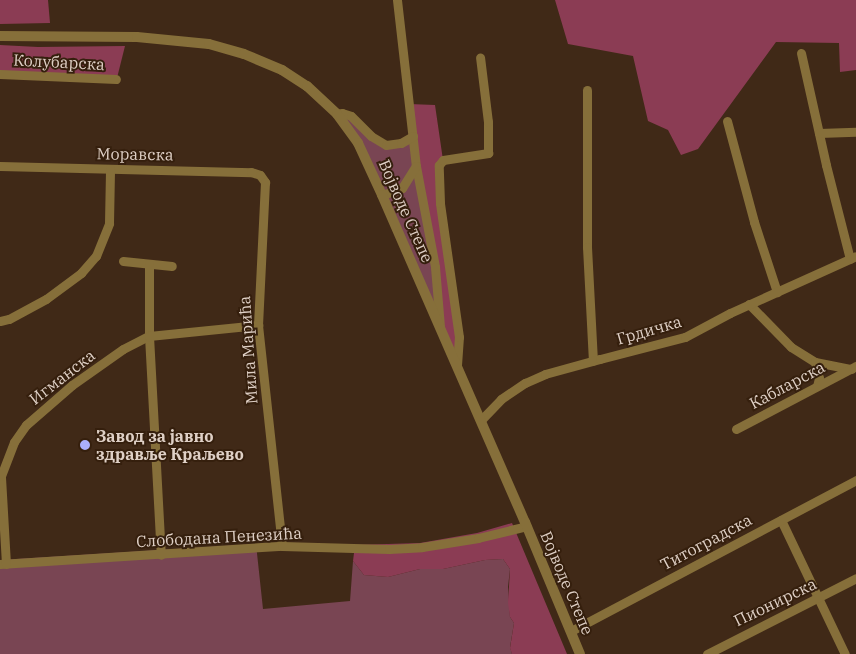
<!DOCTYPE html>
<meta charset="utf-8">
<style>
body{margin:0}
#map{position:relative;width:856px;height:654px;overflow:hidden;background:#402917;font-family:"IBM Plex Serif",serif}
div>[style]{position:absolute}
.green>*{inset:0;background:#794553}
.forest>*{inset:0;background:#8b3c54}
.minor>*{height:9px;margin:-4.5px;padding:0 4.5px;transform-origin:4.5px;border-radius:4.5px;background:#866f3a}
.tertiary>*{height:10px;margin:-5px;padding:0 5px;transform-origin:5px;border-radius:5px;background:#866f3a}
.dots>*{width:14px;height:14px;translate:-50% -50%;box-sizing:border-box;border:2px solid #351f0d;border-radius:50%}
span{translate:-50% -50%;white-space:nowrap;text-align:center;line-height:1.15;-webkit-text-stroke:4px #351f0d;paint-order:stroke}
.street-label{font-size:16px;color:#dfd0c6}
.poi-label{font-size:16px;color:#dfd0c6;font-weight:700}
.left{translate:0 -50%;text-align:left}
</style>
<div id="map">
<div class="green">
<div style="clip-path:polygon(342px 113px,386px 145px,413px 136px,440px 327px)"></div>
<div style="clip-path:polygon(256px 544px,263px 609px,350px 601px,353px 561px,364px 575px,388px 577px,420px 569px,443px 569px,485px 560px,503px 559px,510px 569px,508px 587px,510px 617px,514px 623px,510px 647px,512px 654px,0 654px,0 560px)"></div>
</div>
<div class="forest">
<div style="clip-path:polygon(0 0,48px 0,50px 23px,0 24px)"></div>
<div style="clip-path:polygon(555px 0,856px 0,856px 70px,840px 72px,839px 43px,776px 42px,698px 149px,681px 155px,668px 130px,648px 121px,633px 56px,568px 44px)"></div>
<div style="clip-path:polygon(0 45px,38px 47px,125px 46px,117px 78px,0 74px)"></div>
<div style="clip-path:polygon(409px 104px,435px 105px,443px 160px,440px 163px,451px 268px,457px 365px,440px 327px)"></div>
<div style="clip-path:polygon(512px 523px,567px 654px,512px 654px,510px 648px,514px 623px,510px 617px,508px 603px,510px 569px,503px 559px,485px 560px,443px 569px,420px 569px,388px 577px,364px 575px,353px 561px,355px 545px,420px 543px,477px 533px)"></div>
</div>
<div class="minor">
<div style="left:397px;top:0;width:167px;rotate:83.5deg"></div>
<div style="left:416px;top:166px;width:103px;rotate:79.3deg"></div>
<div style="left:435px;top:267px;width:60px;rotate:85.2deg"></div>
<div style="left:801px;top:53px;width:115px;rotate:77.4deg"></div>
<div style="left:826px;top:165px;width:97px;rotate:75.7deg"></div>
<div style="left:0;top:74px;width:116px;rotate:2.5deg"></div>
<div style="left:587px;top:90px;width:157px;rotate:90deg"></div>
<div style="left:587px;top:247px;width:114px;rotate:87deg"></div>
<div style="left:337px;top:114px;width:5px;rotate:-11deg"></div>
<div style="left:342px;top:113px;width:9px;rotate:18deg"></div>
<div style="left:351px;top:116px;width:28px;rotate:45deg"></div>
<div style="left:371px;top:136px;width:17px;rotate:31deg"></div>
<div style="left:386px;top:145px;width:15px;rotate:-8deg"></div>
<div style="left:401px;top:143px;width:14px;rotate:-30deg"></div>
<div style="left:727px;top:121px;width:105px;rotate:75deg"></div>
<div style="left:754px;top:222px;width:74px;rotate:71.8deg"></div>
<div style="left:819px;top:133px;width:37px;rotate:-2deg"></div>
<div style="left:0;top:166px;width:251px;rotate:1.4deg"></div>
<div style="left:251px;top:172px;width:9px;rotate:18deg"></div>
<div style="left:260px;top:175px;width:9px;rotate:54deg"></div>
<div style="left:265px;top:182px;width:143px;rotate:92.8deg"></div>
<div style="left:258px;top:325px;width:222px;rotate:83.8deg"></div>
<div style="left:382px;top:195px;width:21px;rotate:-19deg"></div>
<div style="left:402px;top:188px;width:26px;rotate:-58deg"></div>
<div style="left:123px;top:261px;width:49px;rotate:5.8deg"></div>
<div style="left:149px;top:264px;width:72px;rotate:90deg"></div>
<div style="left:149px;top:336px;width:219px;rotate:86.9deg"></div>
<div style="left:749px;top:304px;width:60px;rotate:45.7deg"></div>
<div style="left:791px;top:347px;width:28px;rotate:32deg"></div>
<div style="left:815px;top:362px;width:37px;rotate:11deg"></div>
<div style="left:0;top:321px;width:9px;rotate:-13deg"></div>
<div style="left:9px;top:319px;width:42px;rotate:-28.4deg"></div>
<div style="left:46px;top:299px;width:44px;rotate:-36.6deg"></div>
<div style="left:81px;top:273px;width:23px;rotate:-49deg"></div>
<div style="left:96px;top:256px;width:35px;rotate:-68deg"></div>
<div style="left:109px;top:223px;width:54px;rotate:-88.9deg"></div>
<div style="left:815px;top:362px;width:16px;rotate:76deg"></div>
<div style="left:819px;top:378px;width:8px;rotate:104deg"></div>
<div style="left:457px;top:365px;width:28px;rotate:-86deg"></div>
<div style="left:459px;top:337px;width:135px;rotate:-98.1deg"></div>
<div style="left:440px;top:203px;width:38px;rotate:-92deg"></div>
<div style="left:439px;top:165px;width:6px;rotate:-51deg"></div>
<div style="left:443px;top:160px;width:46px;rotate:-8.8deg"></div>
<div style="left:488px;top:153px;width:31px;rotate:-90deg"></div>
<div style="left:488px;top:122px;width:65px;rotate:-97deg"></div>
<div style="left:481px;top:420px;width:29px;rotate:-46deg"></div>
<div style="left:501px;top:399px;width:29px;rotate:-34deg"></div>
<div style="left:525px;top:383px;width:22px;rotate:-24deg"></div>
<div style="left:545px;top:374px;width:57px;rotate:-15.3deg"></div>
<div style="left:600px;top:359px;width:88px;rotate:-14.5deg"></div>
<div style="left:685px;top:337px;width:51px;rotate:-28.1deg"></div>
<div style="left:730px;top:313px;width:138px;rotate:-24.3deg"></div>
<div style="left:736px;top:429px;width:136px;rotate:-27.7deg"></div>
<div style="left:781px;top:520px;width:148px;rotate:64.5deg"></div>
<div style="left:0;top:564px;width:283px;rotate:-3.7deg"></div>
<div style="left:282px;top:546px;width:107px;rotate:1.6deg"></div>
<div style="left:389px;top:549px;width:33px;rotate:-3deg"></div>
<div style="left:422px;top:547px;width:57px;rotate:-9.1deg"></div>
<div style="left:478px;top:538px;width:50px;rotate:-13.8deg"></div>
<div style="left:6px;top:564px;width:88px;rotate:-93.3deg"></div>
<div style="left:1px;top:476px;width:36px;rotate:-69deg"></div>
<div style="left:14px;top:442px;width:21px;rotate:-55deg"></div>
<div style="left:26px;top:425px;width:61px;rotate:-41deg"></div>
<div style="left:72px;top:385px;width:62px;rotate:-35.2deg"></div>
<div style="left:123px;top:349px;width:29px;rotate:-27deg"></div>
<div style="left:149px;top:336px;width:110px;rotate:-5.8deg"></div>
<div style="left:571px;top:631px;width:323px;rotate:-27.9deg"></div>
<div style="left:707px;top:654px;width:167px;rotate:-27deg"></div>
</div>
<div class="tertiary">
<div style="left:0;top:36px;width:137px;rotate:0.4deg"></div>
<div style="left:137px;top:37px;width:72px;rotate:5.6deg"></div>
<div style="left:209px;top:44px;width:36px;rotate:16deg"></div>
<div style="left:244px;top:54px;width:41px;rotate:22.8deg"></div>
<div style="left:282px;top:70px;width:30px;rotate:33deg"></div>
<div style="left:307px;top:86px;width:41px;rotate:43deg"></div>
<div style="left:337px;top:114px;width:36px;rotate:54deg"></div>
<div style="left:358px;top:143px;width:57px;rotate:65.2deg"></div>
<div style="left:382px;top:195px;width:357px;rotate:66.4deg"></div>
<div style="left:525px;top:522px;width:143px;rotate:67.4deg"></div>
</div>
<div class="dots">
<div style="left:85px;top:445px;background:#abaffb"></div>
</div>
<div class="street-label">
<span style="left:59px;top:62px;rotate:3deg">Колубарска</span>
<span style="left:135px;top:154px;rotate:1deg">Моравска</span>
<span style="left:406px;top:211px;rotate:66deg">Војводе Степе</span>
<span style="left:649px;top:330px;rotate:-16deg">Грдичка</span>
<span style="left:248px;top:350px;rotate:-94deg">Мила Марића</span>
<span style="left:62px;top:377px;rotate:-38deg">Игманска</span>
<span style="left:787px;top:385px;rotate:-28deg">Кабларска</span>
<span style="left:219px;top:537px;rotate:-3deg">Слободана Пенезића</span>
<span style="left:706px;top:542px;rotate:-28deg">Титоградска</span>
<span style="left:567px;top:583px;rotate:67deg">Војводе Степе</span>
<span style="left:775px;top:602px;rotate:-26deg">Пионирска</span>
</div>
<div class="poi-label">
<span class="left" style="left:96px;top:445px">Завод за јавно<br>здравље Краљево</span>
</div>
</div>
